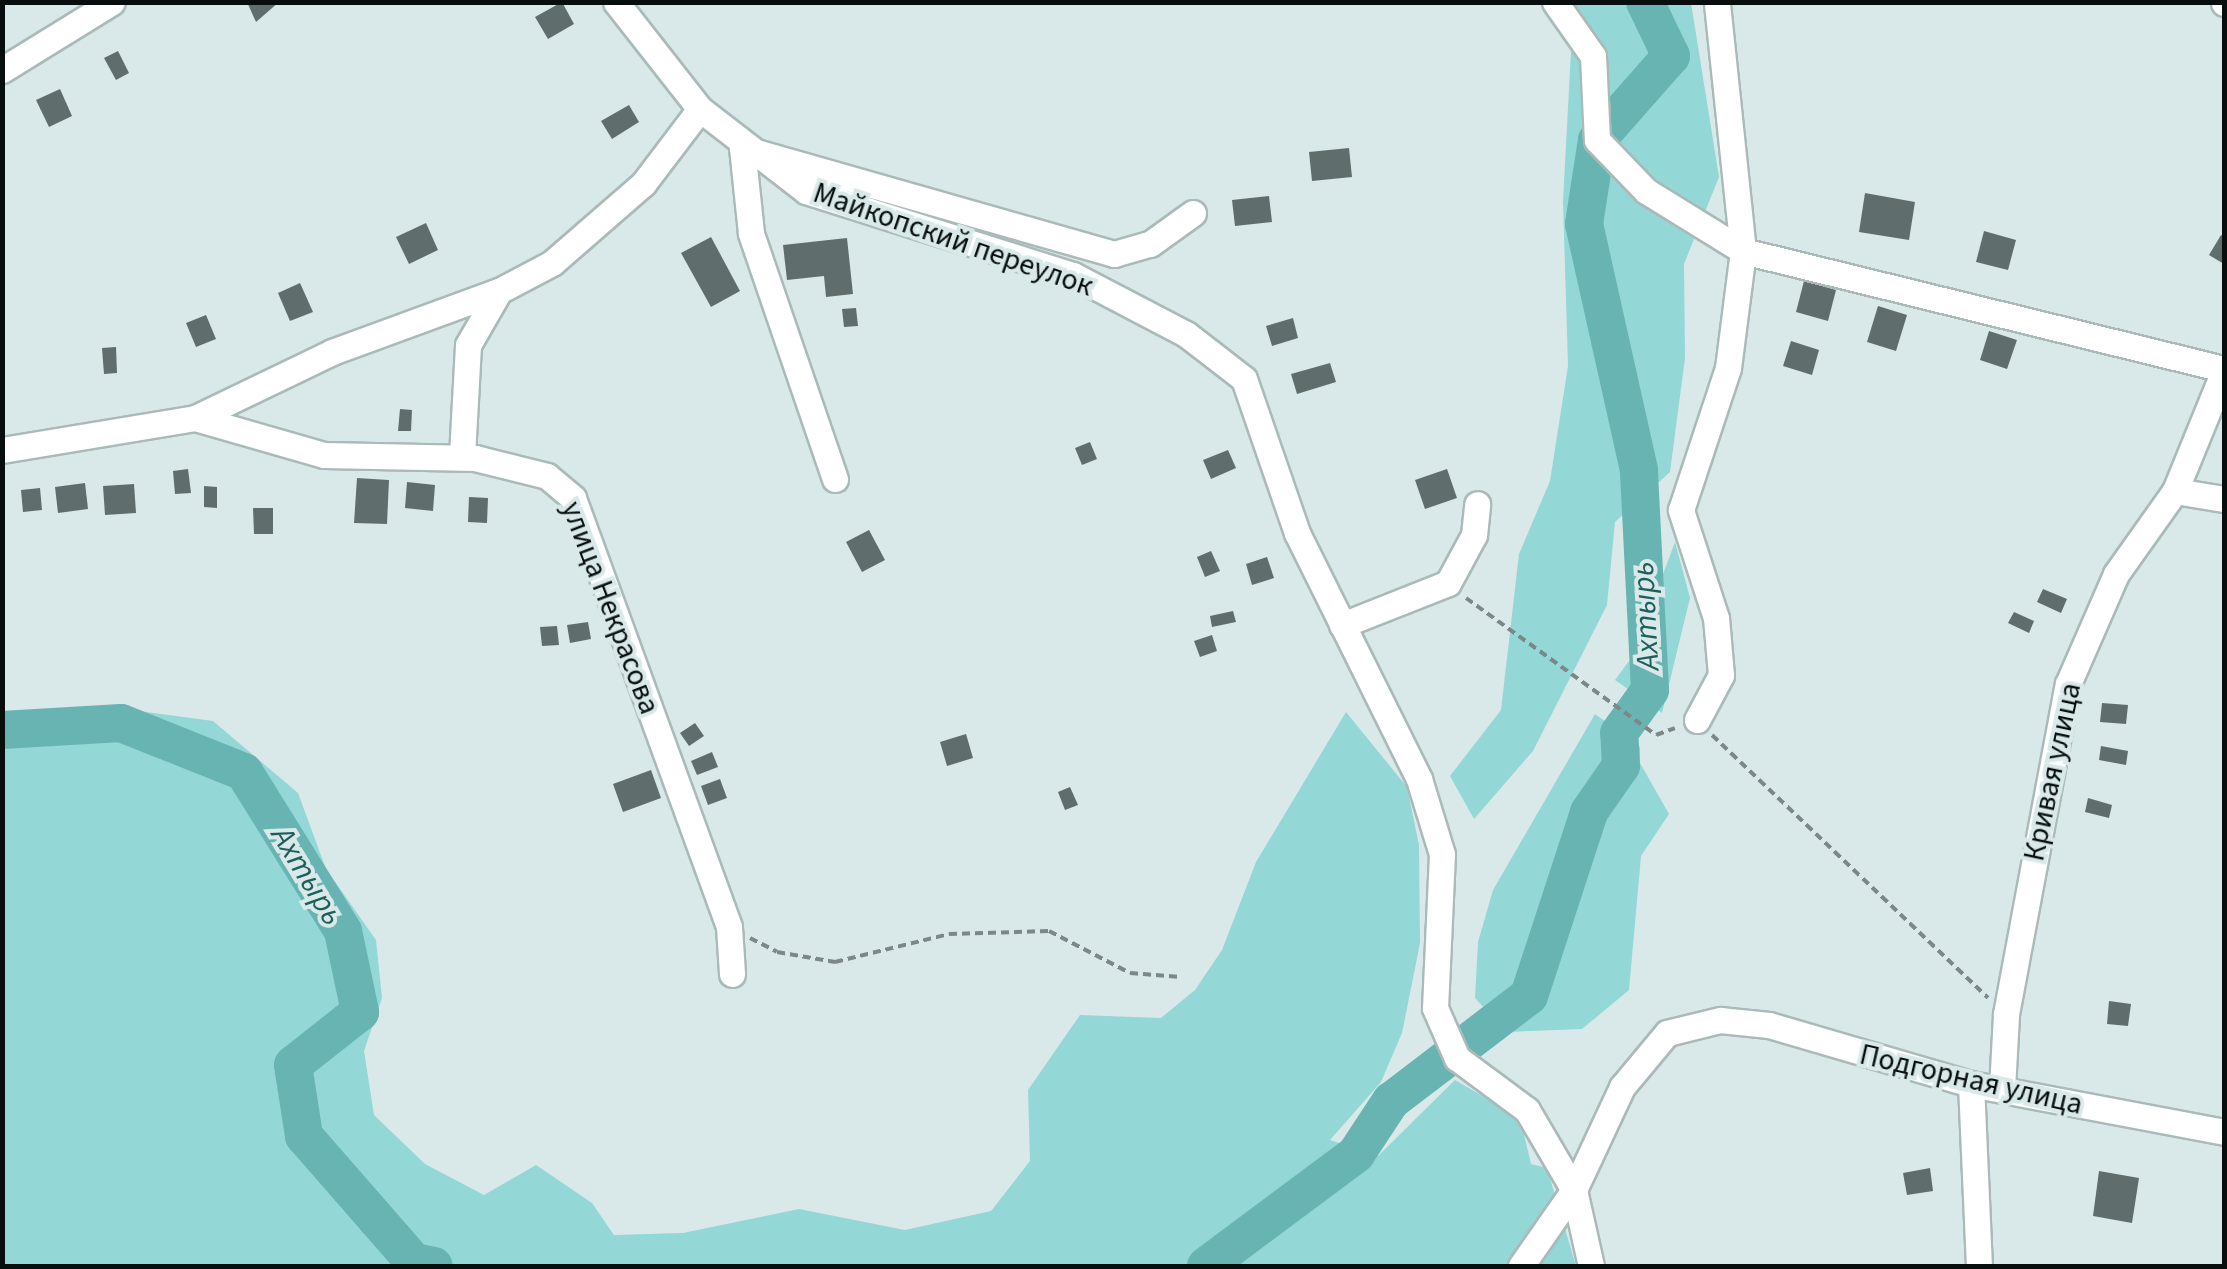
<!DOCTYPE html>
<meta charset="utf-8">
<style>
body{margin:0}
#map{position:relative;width:2227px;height:1269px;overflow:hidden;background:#d9e9e9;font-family:"Source Sans 3",sans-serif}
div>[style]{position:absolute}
.green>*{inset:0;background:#93d7d6}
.river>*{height:38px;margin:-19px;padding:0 19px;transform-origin:19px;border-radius:19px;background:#68b4b3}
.building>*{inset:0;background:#5f6e6d}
.path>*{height:4px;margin-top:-2px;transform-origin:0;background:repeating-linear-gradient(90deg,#7c8787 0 8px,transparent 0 13px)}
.roads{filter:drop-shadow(2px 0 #aabab9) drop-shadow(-2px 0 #aabab9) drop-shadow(0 2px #aabab9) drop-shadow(0 -2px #aabab9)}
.minor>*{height:25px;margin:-12.5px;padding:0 12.5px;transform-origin:12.5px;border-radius:12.5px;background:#fff}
span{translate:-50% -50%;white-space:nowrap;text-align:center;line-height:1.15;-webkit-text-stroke:8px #d9e9e9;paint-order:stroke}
.street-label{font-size:30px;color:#080d0d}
.water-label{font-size:32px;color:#1e5f5e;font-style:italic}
.frame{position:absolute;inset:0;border:5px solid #080d0d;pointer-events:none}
</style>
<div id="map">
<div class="green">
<div style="clip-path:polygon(1560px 3px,1691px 3px,1719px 177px,1684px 264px,1685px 358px,1670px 472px,1615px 522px,1607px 605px,1533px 751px,1474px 819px,1450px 776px,1501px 710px,1519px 554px,1550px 481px,1568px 366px,1563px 201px,1572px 33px)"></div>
<div style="clip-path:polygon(1675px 542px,1690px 598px,1662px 713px,1615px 680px,1632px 657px)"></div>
<div style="clip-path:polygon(124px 709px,213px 721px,298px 793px,326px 869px,376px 940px,382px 998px,364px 1051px,374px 1115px,425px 1164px,484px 1195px,536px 1165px,592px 1203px,614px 1235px,683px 1233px,799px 1209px,905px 1230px,991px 1211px,1030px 1161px,1028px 1090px,1080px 1015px,1161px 1018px,1195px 990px,1222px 950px,1256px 862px,1346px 712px,1407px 787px,1419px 845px,1420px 943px,1402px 1033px,1381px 1082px,1330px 1140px,1378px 1156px,1455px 1080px,1520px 1118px,1531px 1164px,1547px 1168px,1576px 1266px,3px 1266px,3px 712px)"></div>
<div style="clip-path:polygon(1595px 714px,1640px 747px,1640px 763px,1669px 814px,1641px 856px,1629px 990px,1582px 1029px,1506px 1032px,1475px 998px,1478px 942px,1493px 890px)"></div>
</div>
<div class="river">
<div style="left:2px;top:730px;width:119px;rotate:-3.4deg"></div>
<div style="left:121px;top:723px;width:132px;rotate:21.7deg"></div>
<div style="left:244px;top:772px;width:187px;rotate:58.1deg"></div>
<div style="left:343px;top:931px;width:83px;rotate:78.1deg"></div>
<div style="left:360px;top:1012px;width:85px;rotate:141.7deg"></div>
<div style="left:293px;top:1065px;width:72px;rotate:81.2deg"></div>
<div style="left:304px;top:1136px;width:167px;rotate:48.9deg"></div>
<div style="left:414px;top:1262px;width:20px;rotate:11deg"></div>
<div style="left:1206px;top:1266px;width:187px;rotate:-36.7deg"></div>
<div style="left:1356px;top:1154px;width:64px;rotate:-56.6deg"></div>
<div style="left:1391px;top:1101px;width:173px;rotate:-37.3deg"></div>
<div style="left:1529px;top:996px;width:194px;rotate:-71.9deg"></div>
<div style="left:1589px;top:812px;width:56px;rotate:-55.2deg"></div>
<div style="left:1621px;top:766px;width:33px;rotate:-93deg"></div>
<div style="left:1619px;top:733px;width:53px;rotate:-54.2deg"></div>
<div style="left:1650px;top:690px;width:220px;rotate:-92.9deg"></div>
<div style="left:1639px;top:470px;width:252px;rotate:-102.6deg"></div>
<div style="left:1584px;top:224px;width:85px;rotate:-81.2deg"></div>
<div style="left:1597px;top:140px;width:112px;rotate:-48.6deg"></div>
<div style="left:1671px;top:56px;width:60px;rotate:-115.7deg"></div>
</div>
<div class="building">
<div style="clip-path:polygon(247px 2px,279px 2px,256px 22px)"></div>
<div style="clip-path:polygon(562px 2px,574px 24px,548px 39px,535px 17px)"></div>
<div style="clip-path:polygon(118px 51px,129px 73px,116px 80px,104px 58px)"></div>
<div style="clip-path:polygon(60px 89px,72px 116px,49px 127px,36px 100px)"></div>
<div style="clip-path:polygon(629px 105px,639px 122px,612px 139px,601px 121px)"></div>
<div style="clip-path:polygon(1349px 148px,1352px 177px,1312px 181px,1309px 152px)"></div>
<div style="clip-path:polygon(1865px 193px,1915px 202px,1909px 240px,1859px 232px)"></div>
<div style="clip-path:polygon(1269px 196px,1272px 222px,1235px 226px,1232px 200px)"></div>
<div style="clip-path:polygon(426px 223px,438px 250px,409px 264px,396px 237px)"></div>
<div style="clip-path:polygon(1984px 231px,2016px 240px,2008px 270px,1976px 262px)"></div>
<div style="clip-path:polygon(2221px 235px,2224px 237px,2224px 264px,2209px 255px)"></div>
<div style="clip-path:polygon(711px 237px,740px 291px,711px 307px,681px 253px)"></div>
<div style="clip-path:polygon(847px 238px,853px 294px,826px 297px,824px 276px,787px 280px,783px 245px)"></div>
<div style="clip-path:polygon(1804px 281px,1836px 290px,1828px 321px,1796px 312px)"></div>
<div style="clip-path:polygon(300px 283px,313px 312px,290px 321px,278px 293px)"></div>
<div style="clip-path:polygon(1878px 306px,1907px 315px,1896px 351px,1867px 342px)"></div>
<div style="clip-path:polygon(856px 308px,858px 326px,844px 327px,842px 309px)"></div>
<div style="clip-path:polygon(206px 315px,216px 339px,196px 347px,186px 323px)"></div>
<div style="clip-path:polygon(1293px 318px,1298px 338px,1272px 346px,1266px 326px)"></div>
<div style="clip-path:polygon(1989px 331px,2017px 340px,2007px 369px,1980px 360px)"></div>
<div style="clip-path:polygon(1791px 341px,1819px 350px,1812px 375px,1783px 366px)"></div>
<div style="clip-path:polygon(116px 347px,117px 373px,104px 374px,102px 348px)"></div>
<div style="clip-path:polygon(1330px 363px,1336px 382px,1297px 394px,1291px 374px)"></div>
<div style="clip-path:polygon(400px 409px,412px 410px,411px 431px,398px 431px)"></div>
<div style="clip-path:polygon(1090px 442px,1097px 459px,1082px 465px,1075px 448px)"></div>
<div style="clip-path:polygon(1228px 450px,1236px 468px,1211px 479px,1203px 460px)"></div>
<div style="clip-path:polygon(188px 469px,191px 493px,175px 494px,173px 471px)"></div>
<div style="clip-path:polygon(1447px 469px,1457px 498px,1425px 509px,1415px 480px)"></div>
<div style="clip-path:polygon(357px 478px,389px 480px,387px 524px,354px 523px)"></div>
<div style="clip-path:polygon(407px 482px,435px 485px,433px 511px,405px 508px)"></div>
<div style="clip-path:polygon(85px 483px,88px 509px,58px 513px,55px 487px)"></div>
<div style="clip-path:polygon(134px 484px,136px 513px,105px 515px,103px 486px)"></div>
<div style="clip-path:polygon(204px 486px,217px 487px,217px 508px,204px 507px)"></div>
<div style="clip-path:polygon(40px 488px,42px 510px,23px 512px,21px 490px)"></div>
<div style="clip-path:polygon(469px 497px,488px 498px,487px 523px,468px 522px)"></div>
<div style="clip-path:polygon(253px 508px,273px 508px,273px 534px,254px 534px)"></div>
<div style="clip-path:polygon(869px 530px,885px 560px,862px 572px,846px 542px)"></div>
<div style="clip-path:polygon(1211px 551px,1220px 571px,1205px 577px,1197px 557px)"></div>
<div style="clip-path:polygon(1267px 557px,1274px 578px,1252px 585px,1246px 564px)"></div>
<div style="clip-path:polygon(2043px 589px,2067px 599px,2061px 613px,2037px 602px)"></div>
<div style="clip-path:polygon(1233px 611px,1236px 622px,1212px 627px,1210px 616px)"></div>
<div style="clip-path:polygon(2014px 612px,2034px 621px,2029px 633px,2008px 623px)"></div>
<div style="clip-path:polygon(588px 622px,591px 639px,570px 643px,567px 625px)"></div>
<div style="clip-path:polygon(557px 626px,559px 645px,542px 646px,540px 627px)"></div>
<div style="clip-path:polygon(1212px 635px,1217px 651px,1200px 657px,1194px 641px)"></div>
<div style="clip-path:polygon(2102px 703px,2128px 705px,2126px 724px,2100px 722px)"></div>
<div style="clip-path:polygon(695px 723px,704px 736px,689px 746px,680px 733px)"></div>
<div style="clip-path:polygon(966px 734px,973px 758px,947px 766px,940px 742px)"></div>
<div style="clip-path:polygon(2101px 746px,2128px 751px,2126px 765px,2099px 760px)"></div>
<div style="clip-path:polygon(712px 752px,718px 767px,697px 775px,691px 761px)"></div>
<div style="clip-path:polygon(651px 770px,661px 798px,623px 812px,613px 784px)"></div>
<div style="clip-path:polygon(720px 779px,727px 798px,708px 805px,701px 786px)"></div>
<div style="clip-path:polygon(1070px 787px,1078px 805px,1065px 810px,1058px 792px)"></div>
<div style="clip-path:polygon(2088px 798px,2112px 805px,2109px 818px,2085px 812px)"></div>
<div style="clip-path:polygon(2109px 1001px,2131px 1004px,2128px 1026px,2107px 1024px)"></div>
<div style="clip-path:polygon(1930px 1168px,1933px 1191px,1907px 1195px,1903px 1173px)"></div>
<div style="clip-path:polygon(2099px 1171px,2139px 1178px,2132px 1223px,2093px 1216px)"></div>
</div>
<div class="path">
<div style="left:1466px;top:598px;width:234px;rotate:35.8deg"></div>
<div style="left:1656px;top:735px;width:20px;rotate:-20deg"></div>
<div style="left:1712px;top:735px;width:381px;rotate:43.6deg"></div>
<div style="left:750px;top:938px;width:30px;rotate:27deg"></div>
<div style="left:777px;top:952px;width:59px;rotate:9.8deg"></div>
<div style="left:835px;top:962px;width:117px;rotate:-13.8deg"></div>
<div style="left:949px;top:934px;width:100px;rotate:-1.7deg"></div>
<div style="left:1049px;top:931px;width:91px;rotate:27.4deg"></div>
<div style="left:1130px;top:973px;width:51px;rotate:4.5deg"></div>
</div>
<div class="roads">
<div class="minor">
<div style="left:616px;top:2px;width:136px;rotate:51.9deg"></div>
<div style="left:700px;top:109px;width:134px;rotate:37.7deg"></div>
<div style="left:806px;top:191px;width:280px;rotate:17.5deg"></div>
<div style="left:1073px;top:275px;width:127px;rotate:27.6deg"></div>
<div style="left:1186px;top:334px;width:73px;rotate:37.8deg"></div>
<div style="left:1244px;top:379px;width:163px;rotate:71deg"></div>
<div style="left:1297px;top:533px;width:275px;rotate:63.6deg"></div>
<div style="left:1419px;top:779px;width:78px;rotate:73deg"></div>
<div style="left:1442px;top:854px;width:154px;rotate:92.6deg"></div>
<div style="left:1435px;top:1008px;width:55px;rotate:66.3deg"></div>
<div style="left:1457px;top:1058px;width:87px;rotate:36.6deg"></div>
<div style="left:1527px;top:1110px;width:93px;rotate:59.6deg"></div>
<div style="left:1574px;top:1190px;width:93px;rotate:124.9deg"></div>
<div style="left:1555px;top:2px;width:66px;rotate:54.9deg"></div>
<div style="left:1593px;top:56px;width:84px;rotate:87.3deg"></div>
<div style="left:1597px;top:140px;width:71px;rotate:46.1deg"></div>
<div style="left:1646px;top:191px;width:114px;rotate:31.7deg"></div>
<div style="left:1743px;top:251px;width:495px;rotate:13.8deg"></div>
<div style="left:2224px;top:2px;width:1px;rotate:90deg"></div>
<div style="left:2px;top:70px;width:129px;rotate:-31.7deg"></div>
<div style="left:195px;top:418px;width:134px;rotate:16deg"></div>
<div style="left:324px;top:455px;width:151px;rotate:1.1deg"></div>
<div style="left:475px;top:458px;width:74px;rotate:14deg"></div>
<div style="left:547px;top:476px;width:34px;rotate:40deg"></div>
<div style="left:573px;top:498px;width:456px;rotate:70deg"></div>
<div style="left:729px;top:927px;width:47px;rotate:86.3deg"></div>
<div style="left:2px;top:450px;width:196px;rotate:-9.4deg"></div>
<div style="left:195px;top:418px;width:152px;rotate:-25.7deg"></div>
<div style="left:332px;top:352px;width:178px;rotate:-20.1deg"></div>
<div style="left:499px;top:291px;width:60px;rotate:-27.8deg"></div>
<div style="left:552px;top:263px;width:121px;rotate:-41deg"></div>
<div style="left:643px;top:184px;width:94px;rotate:-52.8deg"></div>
<div style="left:462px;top:456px;width:111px;rotate:-86.9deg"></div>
<div style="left:468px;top:345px;width:62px;rotate:-60.1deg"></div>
<div style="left:835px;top:479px;width:260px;rotate:-108.9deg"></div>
<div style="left:751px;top:233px;width:85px;rotate:-96deg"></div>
<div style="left:742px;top:148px;width:387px;rotate:15.9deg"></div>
<div style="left:1114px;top:254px;width:37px;rotate:-16deg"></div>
<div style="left:1150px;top:244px;width:53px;rotate:-35.8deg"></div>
<div style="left:2175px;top:491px;width:50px;rotate:9.3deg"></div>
<div style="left:1342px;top:625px;width:114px;rotate:-21.6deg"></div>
<div style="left:1448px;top:583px;width:55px;rotate:-61.6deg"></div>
<div style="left:1474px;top:535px;width:31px;rotate:-84deg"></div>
<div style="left:1697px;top:720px;width:51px;rotate:-61.9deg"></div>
<div style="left:1721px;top:675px;width:57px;rotate:-95deg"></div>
<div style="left:1716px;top:618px;width:114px;rotate:-108deg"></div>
<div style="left:1681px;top:510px;width:150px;rotate:-71.7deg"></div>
<div style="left:1728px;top:368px;width:118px;rotate:-82.7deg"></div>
<div style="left:1743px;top:251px;width:250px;rotate:-96deg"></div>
<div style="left:1971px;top:1084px;width:182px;rotate:87.5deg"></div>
<div style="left:2002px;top:1089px;width:75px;rotate:-86.9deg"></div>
<div style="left:2006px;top:1014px;width:336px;rotate:-79.4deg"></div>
<div style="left:2068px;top:684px;width:120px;rotate:-66.4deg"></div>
<div style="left:2116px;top:574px;width:102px;rotate:-54.6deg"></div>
<div style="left:2175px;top:491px;width:130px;rotate:-67.8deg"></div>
<div style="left:1591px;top:1266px;width:78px;rotate:-102.6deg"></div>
<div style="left:1574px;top:1190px;width:114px;rotate:-65deg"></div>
<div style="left:1622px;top:1087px;width:70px;rotate:-50.2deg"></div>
<div style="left:1667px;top:1033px;width:55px;rotate:-13.8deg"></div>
<div style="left:1720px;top:1020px;width:49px;rotate:5.8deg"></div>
<div style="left:1769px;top:1025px;width:210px;rotate:16.3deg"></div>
<div style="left:1971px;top:1084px;width:258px;rotate:10.7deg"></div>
</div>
</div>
<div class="street-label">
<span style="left:953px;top:240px;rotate:19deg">Майкопский переулок</span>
<span style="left:610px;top:608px;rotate:69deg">улица Некрасова</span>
<span style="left:2053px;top:772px;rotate:-78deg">Кривая улица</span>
<span style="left:1971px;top:1080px;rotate:13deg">Подгорная улица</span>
</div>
<div class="water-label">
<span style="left:1646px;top:616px;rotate:-93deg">Ахтырь</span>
<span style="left:307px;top:876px;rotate:59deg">Ахтырь</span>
</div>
<div class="frame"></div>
</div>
